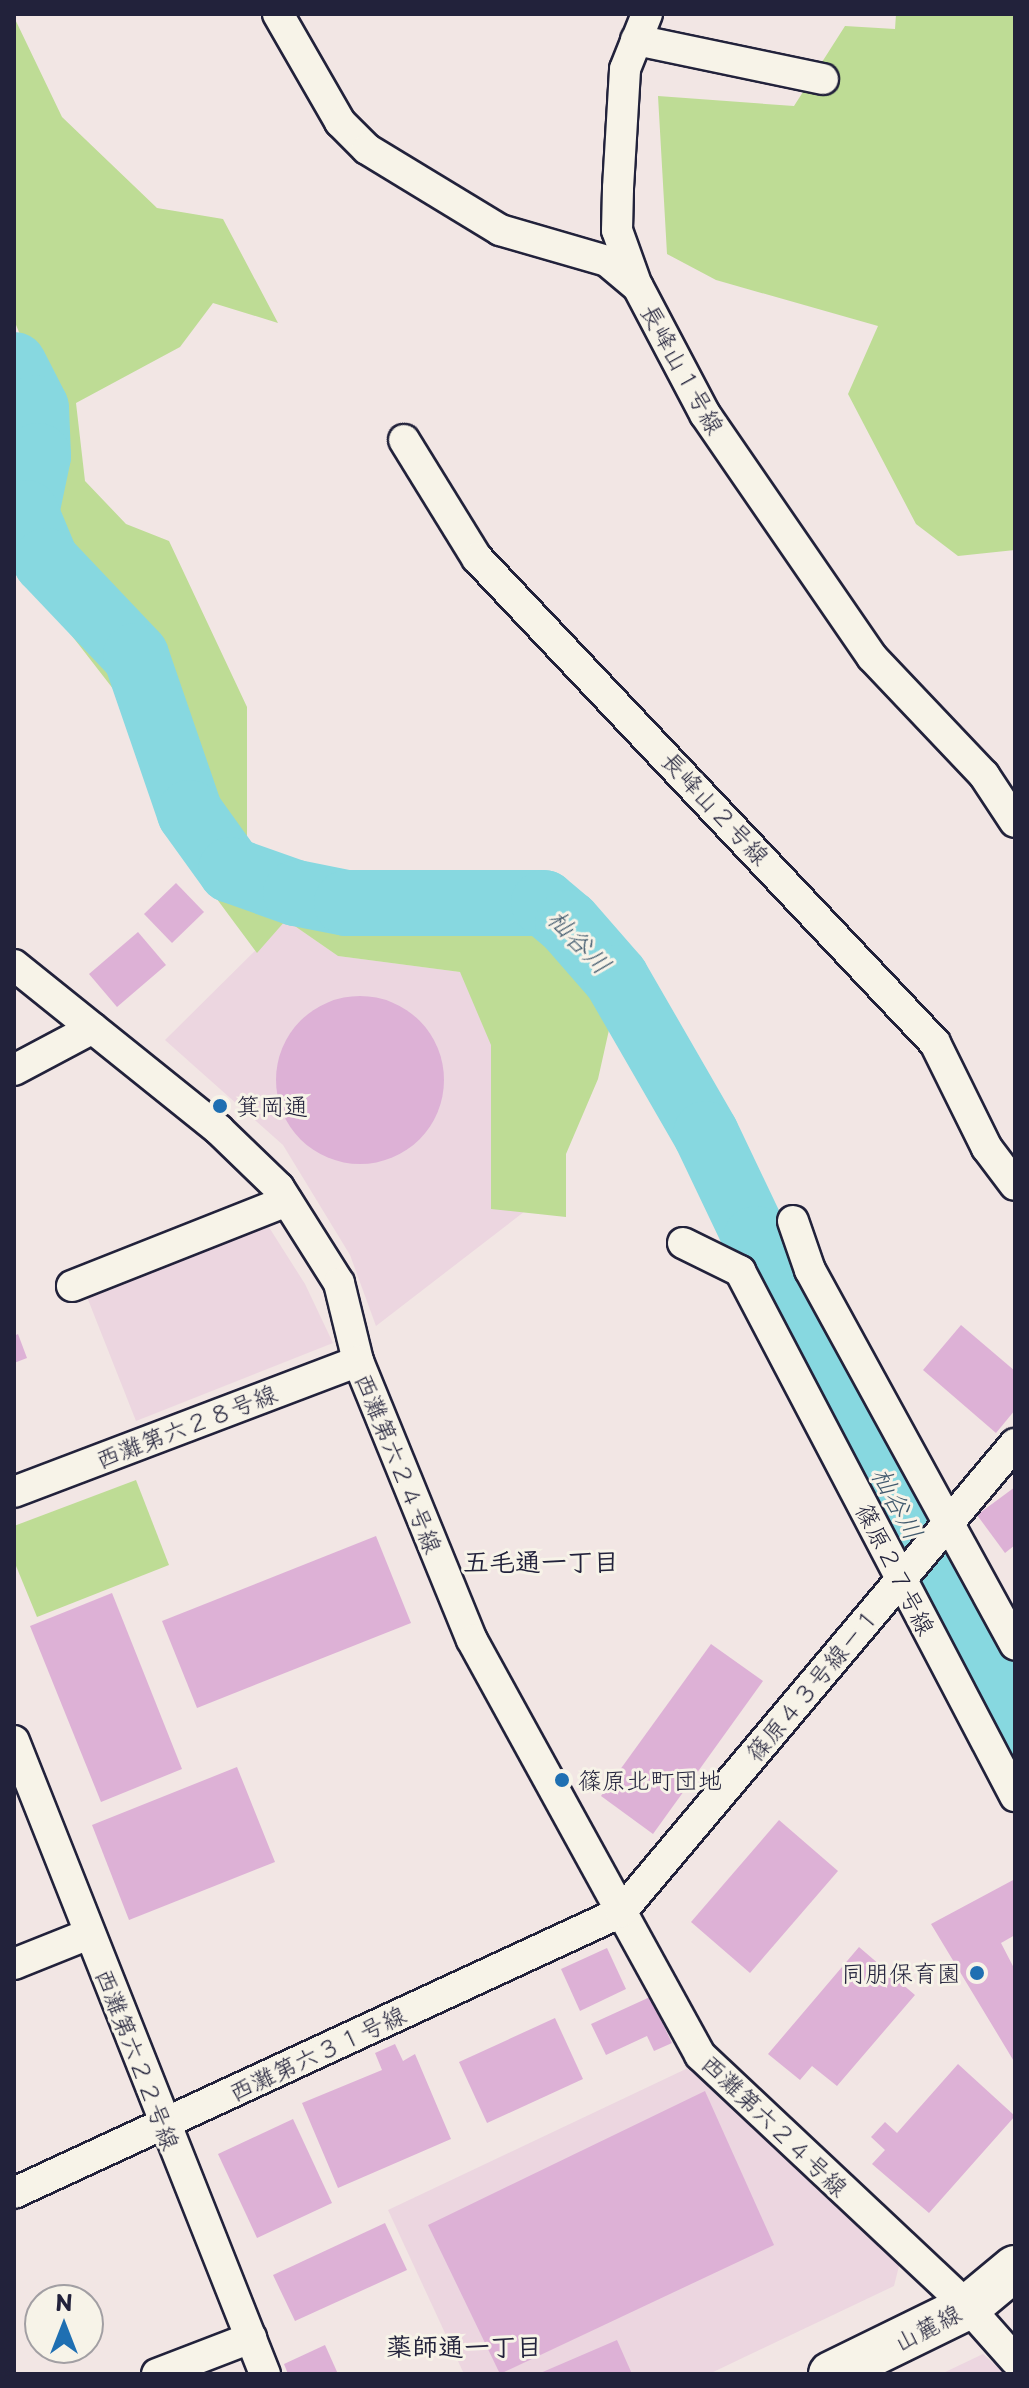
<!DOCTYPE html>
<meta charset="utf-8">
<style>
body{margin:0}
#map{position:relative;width:1029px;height:2388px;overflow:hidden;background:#f2e6e4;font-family:"Playpen Sans","Klee One",sans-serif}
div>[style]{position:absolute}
.built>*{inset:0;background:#ecd6e0}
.green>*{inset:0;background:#bedc95}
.river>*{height:66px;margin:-33px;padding:0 33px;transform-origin:33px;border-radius:33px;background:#87d8e0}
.building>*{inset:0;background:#ddb1d6}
.round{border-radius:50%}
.roads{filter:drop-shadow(2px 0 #22223b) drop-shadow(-2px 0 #22223b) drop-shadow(0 2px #22223b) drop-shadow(0 -2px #22223b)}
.street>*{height:30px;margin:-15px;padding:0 15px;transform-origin:15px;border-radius:15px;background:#f7f3e8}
.primary>*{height:44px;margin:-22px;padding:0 22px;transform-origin:22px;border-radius:22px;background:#f7f3e8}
.dots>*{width:22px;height:22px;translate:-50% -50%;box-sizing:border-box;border:4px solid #f7f3e8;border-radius:50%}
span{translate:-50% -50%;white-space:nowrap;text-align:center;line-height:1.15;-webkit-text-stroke:6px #f7f3e8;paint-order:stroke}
.street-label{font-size:24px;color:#22223b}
.poi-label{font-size:24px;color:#22223b}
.left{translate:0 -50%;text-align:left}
.right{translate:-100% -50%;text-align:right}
.water-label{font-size:26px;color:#40596d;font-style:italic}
.neighbourhood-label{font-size:26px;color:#22223b;font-weight:700}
.frame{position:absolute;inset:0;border:16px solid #22223b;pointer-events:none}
.north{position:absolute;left:24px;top:2284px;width:80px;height:80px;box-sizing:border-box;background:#f7f3e8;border:2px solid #a29fa3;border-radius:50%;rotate:0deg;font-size:22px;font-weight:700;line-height:32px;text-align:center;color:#22223b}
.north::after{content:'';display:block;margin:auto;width:28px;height:36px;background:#1f6fb2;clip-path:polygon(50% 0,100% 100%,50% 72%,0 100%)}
</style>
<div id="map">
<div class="built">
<div style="clip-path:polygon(286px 920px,338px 956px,460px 972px,524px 1057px,529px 1208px,376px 1326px,350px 1255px,283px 1145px,165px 1040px)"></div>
<div style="clip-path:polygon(265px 1221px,305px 1284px,333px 1343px,136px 1421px,85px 1292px)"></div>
<div style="clip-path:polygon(688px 2068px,899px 2266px,894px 2286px,709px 2374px,464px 2374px,388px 2210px)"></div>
<div style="clip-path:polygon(983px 2354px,1005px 2374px,941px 2374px)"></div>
</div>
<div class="green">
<div style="clip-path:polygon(896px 14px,1015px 14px,1015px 550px,958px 556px,916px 524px,848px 394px,878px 326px,716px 280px,667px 254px,658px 96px,794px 106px,845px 26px,895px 29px)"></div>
<div style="clip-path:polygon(14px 17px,62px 117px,157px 208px,223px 219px,278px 323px,213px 303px,180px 347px,76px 403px,85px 481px,126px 524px,169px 541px,247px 707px,247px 856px,263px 903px,337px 919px,406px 883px,505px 881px,563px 923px,611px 1021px,598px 1079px,566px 1154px,566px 1217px,491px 1209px,491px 1045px,460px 972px,338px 956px,286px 920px,257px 953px,159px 821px,124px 703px,14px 561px,14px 393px,35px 371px,14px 320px)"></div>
<div style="clip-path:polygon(136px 1480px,169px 1565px,37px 1617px,14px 1561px,14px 1526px)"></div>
</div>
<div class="river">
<div style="left:14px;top:365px;width:48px;rotate:62.9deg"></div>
<div style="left:36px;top:408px;width:48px;rotate:87.6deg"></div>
<div style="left:38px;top:456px;width:58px;rotate:101.9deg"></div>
<div style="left:26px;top:513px;width:52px;rotate:67.4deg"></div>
<div style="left:46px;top:561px;width:131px;rotate:46.5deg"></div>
<div style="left:136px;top:656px;width:166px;rotate:71deg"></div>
<div style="left:190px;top:813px;width:70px;rotate:54.3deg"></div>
<div style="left:231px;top:870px;width:69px;rotate:19.5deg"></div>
<div style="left:296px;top:893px;width:52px;rotate:11.1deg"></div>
<div style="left:347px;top:903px;width:197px"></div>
<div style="left:544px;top:903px;width:31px;rotate:40deg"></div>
<div style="left:568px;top:923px;width:73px;rotate:48.9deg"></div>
<div style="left:616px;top:978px;width:180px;rotate:60deg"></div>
<div style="left:706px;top:1134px;width:116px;rotate:64.5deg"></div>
<div style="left:756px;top:1239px;width:548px;rotate:61.8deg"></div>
</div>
<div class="building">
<div style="clip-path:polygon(176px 883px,204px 912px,172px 943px,144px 914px)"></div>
<div style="clip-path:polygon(138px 932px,166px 965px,117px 1007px,89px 974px)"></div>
<div class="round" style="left:276px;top:996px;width:168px;height:168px"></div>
<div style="clip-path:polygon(961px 1325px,1015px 1371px,1015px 1410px,996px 1433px,923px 1370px)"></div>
<div style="clip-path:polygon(18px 1334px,27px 1358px,14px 1363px,14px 1336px)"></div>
<div style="clip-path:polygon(1015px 1487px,1015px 1545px,1005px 1553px,977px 1515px)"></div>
<div style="clip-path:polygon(376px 1536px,411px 1623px,197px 1708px,162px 1621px)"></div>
<div style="clip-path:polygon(112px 1593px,182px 1769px,101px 1802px,30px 1626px)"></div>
<div style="clip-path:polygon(711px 1644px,763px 1681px,653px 1834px,601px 1796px)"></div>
<div style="clip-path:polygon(237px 1767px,275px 1862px,129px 1920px,92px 1825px)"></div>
<div style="clip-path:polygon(779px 1820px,838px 1871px,750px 1973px,691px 1922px)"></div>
<div style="clip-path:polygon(1015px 1879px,1015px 1935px,1001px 1943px,1015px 1970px,1015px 2063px,931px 1924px)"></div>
<div style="clip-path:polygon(859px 1947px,915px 1995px,837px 2086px,812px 2066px,800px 2080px,768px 2054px)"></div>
<div style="clip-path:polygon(607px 1948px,626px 1989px,580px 2011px,561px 1969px)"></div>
<div style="clip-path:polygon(650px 1997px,672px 2043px,654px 2051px,647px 2036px,606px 2055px,591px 2024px)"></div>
<div style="clip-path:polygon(555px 2018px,583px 2079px,487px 2123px,459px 2062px)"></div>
<div style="clip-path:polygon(395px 2044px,403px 2061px,415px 2054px,451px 2139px,338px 2188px,302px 2103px,382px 2070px,375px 2053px)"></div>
<div style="clip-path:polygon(958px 2064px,1015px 2116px,929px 2213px,872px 2164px,885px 2150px,871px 2137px,885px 2122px,897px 2133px)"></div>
<div style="clip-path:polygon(705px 2091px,774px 2245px,500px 2374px,428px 2225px)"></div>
<div style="clip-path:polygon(293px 2119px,332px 2203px,257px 2238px,218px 2154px)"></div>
<div style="clip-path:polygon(385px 2223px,407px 2270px,295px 2321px,273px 2275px)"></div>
<div style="clip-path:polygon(617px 2340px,632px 2374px,538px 2374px)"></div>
<div style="clip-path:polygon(325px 2345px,338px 2374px,288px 2374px,284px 2364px)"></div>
</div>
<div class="roads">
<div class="street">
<div style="left:278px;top:14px;width:125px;rotate:60.1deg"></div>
<div style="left:340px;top:122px;width:38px;rotate:45deg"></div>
<div style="left:367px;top:149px;width:156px;rotate:31.3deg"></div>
<div style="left:500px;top:230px;width:111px;rotate:16.2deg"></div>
<div style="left:607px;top:261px;width:40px;rotate:40deg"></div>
<div style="left:638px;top:287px;width:144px;rotate:62.2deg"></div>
<div style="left:705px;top:414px;width:295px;rotate:55.5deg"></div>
<div style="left:872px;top:657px;width:163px;rotate:46.5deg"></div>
<div style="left:984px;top:775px;width:56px;rotate:56.6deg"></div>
<div style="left:636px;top:40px;width:191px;rotate:11.8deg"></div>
<div style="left:637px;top:286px;width:59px;rotate:-109.7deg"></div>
<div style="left:617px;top:230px;width:42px;rotate:-88.6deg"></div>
<div style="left:618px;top:188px;width:119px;rotate:-86.6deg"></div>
<div style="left:625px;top:69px;width:59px;rotate:-68.2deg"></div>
<div style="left:404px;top:440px;width:139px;rotate:58.3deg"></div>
<div style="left:477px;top:558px;width:667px;rotate:46.64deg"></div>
<div style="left:935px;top:1043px;width:117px;rotate:63.7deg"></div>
<div style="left:987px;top:1148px;width:46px;rotate:52.9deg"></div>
<div style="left:14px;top:965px;width:263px;rotate:38.8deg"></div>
<div style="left:219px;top:1130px;width:83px;rotate:44deg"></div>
<div style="left:279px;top:1188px;width:112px;rotate:57.7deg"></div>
<div style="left:339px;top:1283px;width:80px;rotate:76.3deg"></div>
<div style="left:358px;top:1361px;width:301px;rotate:67.8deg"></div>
<div style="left:472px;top:1640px;width:474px;rotate:61.2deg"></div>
<div style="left:700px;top:2055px;width:368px;rotate:43.2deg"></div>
<div style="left:968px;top:2307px;width:71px;rotate:48.4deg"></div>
<div style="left:14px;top:1070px;width:89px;rotate:-28deg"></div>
<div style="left:793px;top:1221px;width:52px;rotate:70.9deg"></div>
<div style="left:810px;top:1270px;width:427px;rotate:61.3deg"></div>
<div style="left:683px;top:1243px;width:64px;rotate:26.2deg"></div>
<div style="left:740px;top:1271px;width:593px;rotate:62.35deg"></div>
<div style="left:72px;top:1286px;width:231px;rotate:-21.6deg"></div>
<div style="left:14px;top:1492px;width:368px;rotate:-20.8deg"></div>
<div style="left:14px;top:1741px;width:681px;rotate:68.37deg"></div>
<div style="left:14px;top:1964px;width:81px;rotate:-21.8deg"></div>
<div style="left:14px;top:2193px;width:669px;rotate:-24.84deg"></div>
<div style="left:621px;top:1912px;width:612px;rotate:-49.91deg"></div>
<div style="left:157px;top:2374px;width:101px;rotate:-21deg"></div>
</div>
<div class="primary">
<div style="left:831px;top:2374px;width:153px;rotate:-26.1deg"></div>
<div style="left:968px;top:2307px;width:61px;rotate:-39.7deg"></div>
</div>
</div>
<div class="dots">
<div style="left:220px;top:1106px;background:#1f6fb2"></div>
<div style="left:562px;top:1780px;background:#1f6fb2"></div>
<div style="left:977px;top:1973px;background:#1f6fb2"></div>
</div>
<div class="street-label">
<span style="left:683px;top:369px;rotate:61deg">長峰山１号線</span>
<span style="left:716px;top:808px;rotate:47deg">長峰山２号線</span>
<span style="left:186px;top:1426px;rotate:-21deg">西灘第六２８号線</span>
<span style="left:399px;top:1463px;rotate:68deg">西灘第六２４号線</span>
<span style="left:896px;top:1569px;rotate:63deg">篠原２７号線</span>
<span style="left:812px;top:1684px;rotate:-50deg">篠原４３号線－１</span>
<span style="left:317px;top:2053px;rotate:-25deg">西灘第六３１号線</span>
<span style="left:138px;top:2059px;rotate:69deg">西灘第六２２号線</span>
<span style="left:775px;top:2125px;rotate:44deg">西灘第六２４号線</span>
<span style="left:927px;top:2327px;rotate:-27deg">山麓線</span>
</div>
<div class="poi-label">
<span class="left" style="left:236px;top:1106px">箕岡通</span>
<span class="left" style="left:578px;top:1780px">篠原北町団地</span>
<span class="right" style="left:961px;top:1973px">同朋保育園</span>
</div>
<div class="water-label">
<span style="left:580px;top:941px;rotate:46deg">杣谷川</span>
<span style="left:898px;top:1503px;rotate:62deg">杣谷川</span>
</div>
<div class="neighbourhood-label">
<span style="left:541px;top:1561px">五毛通一丁目</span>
<span style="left:464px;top:2346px">薬師通一丁目</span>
</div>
<div class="frame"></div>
<div class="north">N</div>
</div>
